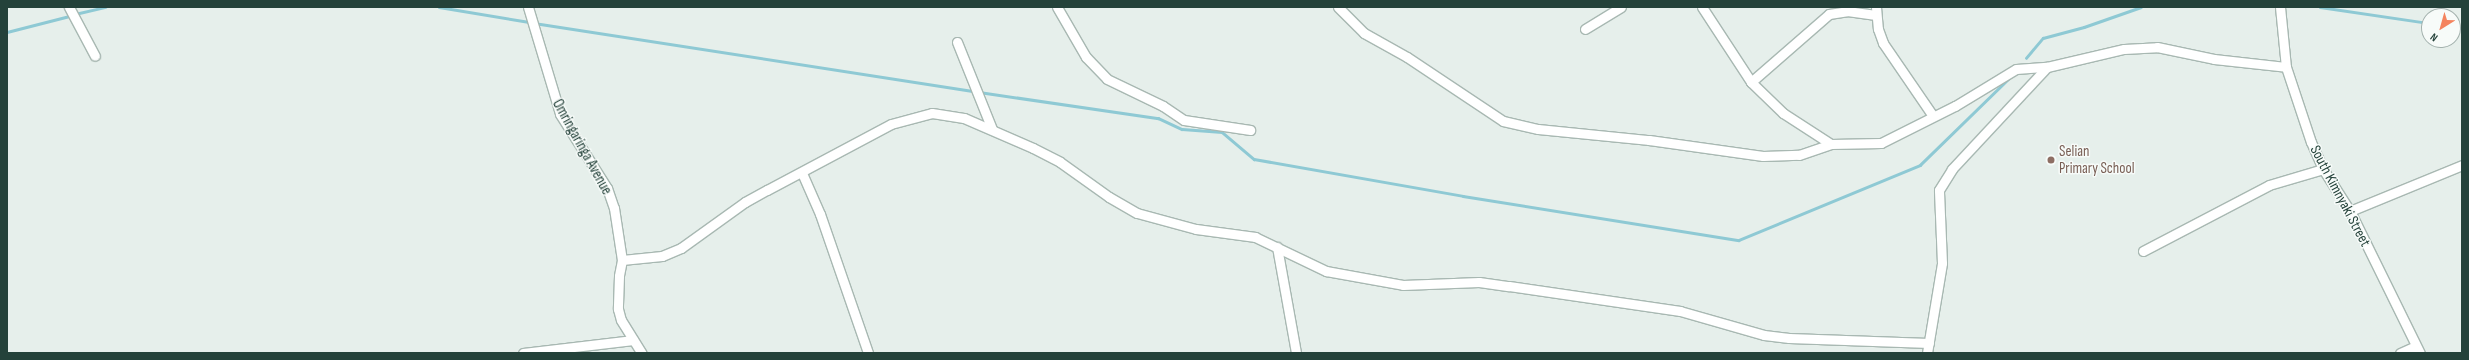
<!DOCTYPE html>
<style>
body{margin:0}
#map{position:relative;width:2469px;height:360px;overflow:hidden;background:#e6efeb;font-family:"Sofia Sans Condensed",sans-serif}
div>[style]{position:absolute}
.stream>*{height:2.5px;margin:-1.25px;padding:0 1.25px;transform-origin:1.25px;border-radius:1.25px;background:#8ec9d4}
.roads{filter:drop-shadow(1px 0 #a8b8b2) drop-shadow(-1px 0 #a8b8b2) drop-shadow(0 1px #a8b8b2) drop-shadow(0 -1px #a8b8b2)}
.minor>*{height:9px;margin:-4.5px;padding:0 4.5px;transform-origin:4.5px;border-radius:4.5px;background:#fff}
.dots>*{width:11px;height:11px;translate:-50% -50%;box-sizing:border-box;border:2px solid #f7fbf9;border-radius:50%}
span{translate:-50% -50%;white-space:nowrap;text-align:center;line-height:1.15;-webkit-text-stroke:3px #f7fbf9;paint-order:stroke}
.street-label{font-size:15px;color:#24423a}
.education-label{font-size:15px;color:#785e54}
.left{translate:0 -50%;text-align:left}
.frame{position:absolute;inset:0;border:8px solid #24423a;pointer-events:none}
.north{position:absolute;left:2421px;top:8px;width:40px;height:40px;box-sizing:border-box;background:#f7fbf9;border:1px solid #a3b1ad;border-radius:50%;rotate:217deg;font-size:11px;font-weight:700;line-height:16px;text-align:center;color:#24423a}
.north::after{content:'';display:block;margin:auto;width:14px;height:18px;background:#f4845f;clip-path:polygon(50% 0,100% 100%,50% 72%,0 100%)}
</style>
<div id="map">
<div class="stream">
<div style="left:439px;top:7px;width:91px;rotate:9.5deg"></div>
<div style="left:2320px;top:7px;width:110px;rotate:8.4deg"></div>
<div style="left:75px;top:14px;width:31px;rotate:-13deg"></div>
<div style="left:534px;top:23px;width:445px;rotate:8.8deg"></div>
<div style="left:2453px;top:26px;width:9px;rotate:13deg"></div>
<div style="left:7px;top:32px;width:65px;rotate:-14.3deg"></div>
<div style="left:2026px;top:58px;width:26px;rotate:-50deg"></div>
<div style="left:2043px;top:38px;width:42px;rotate:-15deg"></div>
<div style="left:2084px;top:27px;width:60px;rotate:-19.3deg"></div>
<div style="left:979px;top:92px;width:181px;rotate:8.3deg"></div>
<div style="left:1158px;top:118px;width:26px;rotate:25deg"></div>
<div style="left:1182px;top:129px;width:40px;rotate:4.3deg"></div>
<div style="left:1222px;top:132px;width:42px;rotate:40.2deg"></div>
<div style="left:1254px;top:159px;width:212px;rotate:10deg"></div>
<div style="left:1463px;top:196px;width:279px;rotate:9.1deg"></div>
<div style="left:1739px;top:240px;width:196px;rotate:-22.5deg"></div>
<div style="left:1920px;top:165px;width:124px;rotate:-44.3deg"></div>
</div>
<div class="roads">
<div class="minor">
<div style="left:69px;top:7px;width:55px;rotate:62deg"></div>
<div style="left:528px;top:7px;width:112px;rotate:73.3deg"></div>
<div style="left:560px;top:114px;width:88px;rotate:57.6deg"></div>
<div style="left:607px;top:188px;width:21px;rotate:71deg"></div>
<div style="left:614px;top:208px;width:53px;rotate:81.3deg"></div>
<div style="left:622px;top:260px;width:16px;rotate:101deg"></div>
<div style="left:619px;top:276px;width:33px;rotate:92deg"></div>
<div style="left:618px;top:309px;width:11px;rotate:75deg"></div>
<div style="left:621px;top:320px;width:39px;rotate:58deg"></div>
<div style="left:1057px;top:7px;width:58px;rotate:59.9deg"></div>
<div style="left:1086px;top:57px;width:30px;rotate:46deg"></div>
<div style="left:1107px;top:79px;width:62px;rotate:25.7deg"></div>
<div style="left:1163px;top:106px;width:25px;rotate:34deg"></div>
<div style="left:1184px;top:120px;width:67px;rotate:8.6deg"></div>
<div style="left:1338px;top:7px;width:37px;rotate:45deg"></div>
<div style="left:1364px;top:33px;width:49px;rotate:29.2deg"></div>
<div style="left:1407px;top:57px;width:115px;rotate:33.7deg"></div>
<div style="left:1503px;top:121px;width:36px;rotate:13deg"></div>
<div style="left:1538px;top:129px;width:112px;rotate:5.7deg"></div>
<div style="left:1649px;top:140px;width:115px;rotate:8deg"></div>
<div style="left:1763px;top:156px;width:36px;rotate:-2deg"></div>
<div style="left:1799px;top:155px;width:34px;rotate:-19deg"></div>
<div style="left:1831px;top:144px;width:50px;rotate:-1.1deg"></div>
<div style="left:1881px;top:143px;width:83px;rotate:-26.6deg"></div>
<div style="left:1955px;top:106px;width:71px;rotate:-31.2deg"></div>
<div style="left:2016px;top:69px;width:31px;rotate:-4deg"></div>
<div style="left:2047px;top:67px;width:79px;rotate:-13.2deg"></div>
<div style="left:2124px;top:49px;width:33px;rotate:-3deg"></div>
<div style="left:2157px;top:47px;width:58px;rotate:11.9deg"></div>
<div style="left:2214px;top:59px;width:72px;rotate:6.3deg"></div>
<div style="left:1702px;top:7px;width:90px;rotate:56.8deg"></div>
<div style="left:1751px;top:82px;width:45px;rotate:44.1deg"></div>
<div style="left:1783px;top:113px;width:57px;rotate:32.9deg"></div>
<div style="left:1876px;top:7px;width:22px;rotate:85deg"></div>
<div style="left:1878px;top:29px;width:15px;rotate:70deg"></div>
<div style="left:1883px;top:43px;width:88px;rotate:55.6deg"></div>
<div style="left:2280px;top:7px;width:60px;rotate:84.3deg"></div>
<div style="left:2286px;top:67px;width:79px;rotate:71.6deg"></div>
<div style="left:2311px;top:142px;width:30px;rotate:66deg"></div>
<div style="left:2323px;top:169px;width:50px;rotate:57.3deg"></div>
<div style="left:2350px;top:211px;width:158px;rotate:63.8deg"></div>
<div style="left:1585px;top:29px;width:42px;rotate:-31.4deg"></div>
<div style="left:957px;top:42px;width:94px;rotate:68.1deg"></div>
<div style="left:1751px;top:82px;width:103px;rotate:-41.1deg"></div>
<div style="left:1829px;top:14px;width:18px;rotate:-9deg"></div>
<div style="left:1847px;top:11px;width:29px;rotate:8deg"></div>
<div style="left:802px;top:173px;width:45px;rotate:66.3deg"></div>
<div style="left:820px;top:214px;width:147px;rotate:70.9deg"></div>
<div style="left:2350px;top:211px;width:121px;rotate:-22.3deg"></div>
<div style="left:1277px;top:247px;width:108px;rotate:79.8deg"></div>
<div style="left:2143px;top:251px;width:142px;rotate:-27.6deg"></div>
<div style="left:2269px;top:185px;width:56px;rotate:-16.5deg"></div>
<div style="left:622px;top:260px;width:40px;rotate:-5.7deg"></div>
<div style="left:662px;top:256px;width:21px;rotate:-23deg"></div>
<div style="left:681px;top:248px;width:79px;rotate:-35.7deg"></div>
<div style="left:745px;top:202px;width:25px;rotate:-29deg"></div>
<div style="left:767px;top:190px;width:140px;rotate:-28deg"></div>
<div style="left:891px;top:124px;width:42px;rotate:-15deg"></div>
<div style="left:932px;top:113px;width:32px;rotate:9deg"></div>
<div style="left:964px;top:118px;width:75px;rotate:23.5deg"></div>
<div style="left:1033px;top:148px;width:30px;rotate:27deg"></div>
<div style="left:1060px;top:162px;width:60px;rotate:35.5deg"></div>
<div style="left:1109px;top:197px;width:32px;rotate:30deg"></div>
<div style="left:1137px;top:213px;width:61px;rotate:15.2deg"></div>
<div style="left:1196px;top:229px;width:60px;rotate:7.7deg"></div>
<div style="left:1255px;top:237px;width:79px;rotate:25.6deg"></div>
<div style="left:1326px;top:271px;width:78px;rotate:10.3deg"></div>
<div style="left:1403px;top:285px;width:76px;rotate:-2.3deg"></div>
<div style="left:1479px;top:282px;width:30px;rotate:8deg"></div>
<div style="left:1509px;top:286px;width:173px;rotate:8.3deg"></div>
<div style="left:1680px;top:311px;width:87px;rotate:15.9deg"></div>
<div style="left:1764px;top:335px;width:25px;rotate:7deg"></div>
<div style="left:1789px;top:338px;width:140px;rotate:2deg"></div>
<div style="left:523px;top:353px;width:111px;rotate:-6.7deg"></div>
<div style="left:1927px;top:353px;width:91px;rotate:-80.5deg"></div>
<div style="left:1942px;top:263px;width:73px;rotate:-92.4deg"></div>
<div style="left:1939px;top:190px;width:25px;rotate:-58deg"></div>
<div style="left:1952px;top:169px;width:139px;rotate:-47deg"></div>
<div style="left:2400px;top:353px;width:17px;rotate:-24deg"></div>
</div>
</div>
<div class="dots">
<div style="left:2051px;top:160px;background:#8d6e63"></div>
</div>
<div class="street-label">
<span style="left:582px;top:147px;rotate:61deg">Omringaringa Avenue</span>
<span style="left:2340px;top:196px;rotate:62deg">South Kimnyaki Street</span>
</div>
<div class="education-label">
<span class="left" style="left:2059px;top:160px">Selian<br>Primary School</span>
</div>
<div class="frame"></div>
<div class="north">N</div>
</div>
